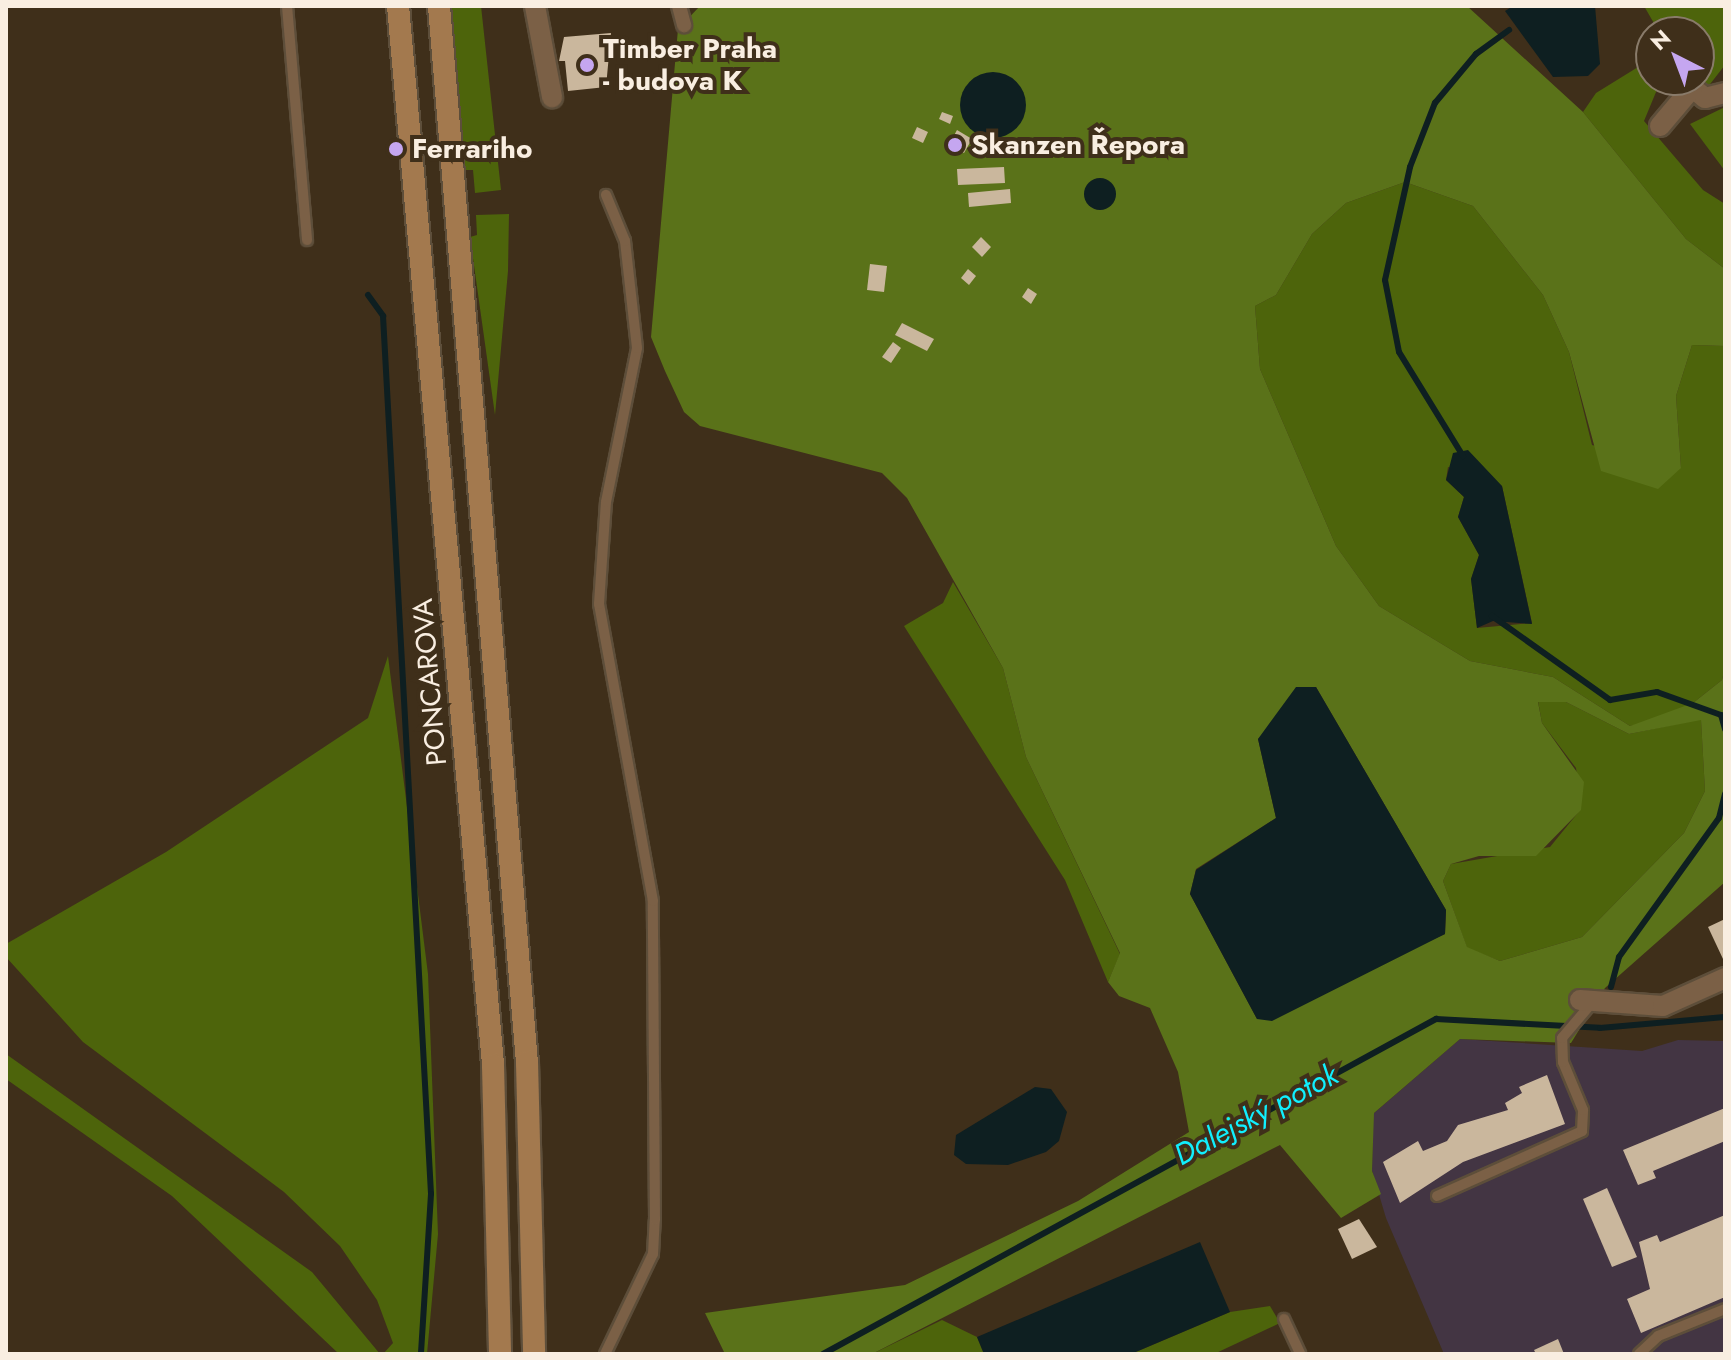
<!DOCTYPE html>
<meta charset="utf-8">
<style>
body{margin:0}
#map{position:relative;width:1731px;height:1360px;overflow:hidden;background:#3f2f1a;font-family:Jost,sans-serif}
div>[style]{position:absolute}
.industrial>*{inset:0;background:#433543}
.green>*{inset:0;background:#4d640b}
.forest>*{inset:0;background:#5a7219}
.water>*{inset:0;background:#0e1f21}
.round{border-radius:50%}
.stream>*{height:6px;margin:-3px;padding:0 3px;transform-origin:3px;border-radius:3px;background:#0e1f21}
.building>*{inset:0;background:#cab79d}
.roads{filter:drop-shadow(2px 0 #5d4e3a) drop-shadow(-2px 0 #5d4e3a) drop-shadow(0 2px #5d4e3a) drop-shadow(0 -2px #5d4e3a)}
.service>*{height:10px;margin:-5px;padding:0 5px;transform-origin:5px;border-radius:5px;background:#7b6046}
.pedestrian>*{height:14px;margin:-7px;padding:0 7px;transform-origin:7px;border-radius:7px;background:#7b6046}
.minor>*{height:20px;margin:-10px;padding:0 10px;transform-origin:10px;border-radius:10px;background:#7b6046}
.secondary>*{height:22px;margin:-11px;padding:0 11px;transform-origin:11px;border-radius:11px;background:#a3794e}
.dots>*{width:22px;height:22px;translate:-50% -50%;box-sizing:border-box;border:4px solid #3f2f1a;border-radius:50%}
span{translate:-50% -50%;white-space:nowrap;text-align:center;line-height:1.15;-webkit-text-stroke:8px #3f2f1a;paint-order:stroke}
.poi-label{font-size:28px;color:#f9eee1;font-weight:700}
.left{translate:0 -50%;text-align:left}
.street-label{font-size:28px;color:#f9eee1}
.water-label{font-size:30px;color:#11effe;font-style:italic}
.frame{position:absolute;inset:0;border:8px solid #f9eee1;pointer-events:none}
.north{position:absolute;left:1635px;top:16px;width:80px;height:80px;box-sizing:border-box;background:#3f2f1a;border:2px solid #897b6a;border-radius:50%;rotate:318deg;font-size:22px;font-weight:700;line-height:32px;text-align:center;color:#f9eee1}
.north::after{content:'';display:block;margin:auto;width:28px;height:36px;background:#c5a6f0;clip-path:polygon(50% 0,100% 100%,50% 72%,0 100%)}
</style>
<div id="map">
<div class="industrial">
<div style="clip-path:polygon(1460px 1039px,1642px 1051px,1678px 1040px,1725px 1041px,1725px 1354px,1444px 1354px,1386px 1218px,1372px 1171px,1373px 1114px)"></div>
</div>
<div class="green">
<div style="clip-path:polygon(451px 6px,481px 6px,501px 190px,475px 193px,473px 170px,465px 170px)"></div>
<div style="clip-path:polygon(1644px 6px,1725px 6px,1725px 65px,1707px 88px,1699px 79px,1699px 32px,1659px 32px)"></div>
<div style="clip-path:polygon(1651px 59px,1651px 80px,1661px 80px,1644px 121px,1703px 190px,1725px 204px,1725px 269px,1686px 239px,1583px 112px,1596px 93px)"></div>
<div style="clip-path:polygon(1725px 107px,1725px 171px,1690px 124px)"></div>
<div style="clip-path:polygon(evenodd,1405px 182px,1473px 206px,1543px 295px,1569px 352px,1592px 445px,1681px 468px,1676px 396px,1692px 345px,1725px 346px,1725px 668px,1722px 680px,1693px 703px,1659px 721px,1630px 726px,1553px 677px,1470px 661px,1379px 606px,1336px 546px,1260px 369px,1255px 306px,1276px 295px,1312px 234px,1346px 203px,1405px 182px,1448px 467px,1502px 486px,1532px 623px,1477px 628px,1471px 579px,1479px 555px,1458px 517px,1464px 497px,1446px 480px,1448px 467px)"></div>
<div style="clip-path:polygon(509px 214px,508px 271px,495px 415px,470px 237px,477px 235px,476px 215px)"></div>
<div style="clip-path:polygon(953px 582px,1003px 668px,1026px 757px,1120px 954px,1108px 982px,1065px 880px,904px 626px,943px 603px)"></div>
<div style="clip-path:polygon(388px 656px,428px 974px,438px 1234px,427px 1354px,383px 1354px,393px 1343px,377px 1300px,340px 1246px,284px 1192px,83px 1042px,6px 957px,6px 944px,166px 852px,368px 718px)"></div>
<div style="clip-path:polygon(1538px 701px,1566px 702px,1629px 734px,1701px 719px,1705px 791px,1684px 833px,1582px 937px,1500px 961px,1467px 948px,1443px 881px,1451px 864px,1550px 847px,1581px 809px,1576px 768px,1542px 723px)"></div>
<div style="clip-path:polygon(6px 1054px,312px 1272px,380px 1354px,339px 1354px,172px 1196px,6px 1079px)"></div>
<div style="clip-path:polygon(1270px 1306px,1280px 1323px,1214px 1354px,1131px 1354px,1230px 1312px)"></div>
<div style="clip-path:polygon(942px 1320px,977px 1337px,984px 1354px,872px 1354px)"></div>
</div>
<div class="forest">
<div style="clip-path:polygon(evenodd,700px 6px,1467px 6px,1583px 112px,1686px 239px,1725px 269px,1725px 346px,1692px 345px,1676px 396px,1681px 468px,1658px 489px,1601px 471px,1569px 352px,1543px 295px,1473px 206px,1405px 182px,1346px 203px,1312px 234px,1276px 295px,1255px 306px,1260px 369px,1336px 546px,1379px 606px,1470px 661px,1553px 677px,1630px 726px,1693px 703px,1722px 680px,1725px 668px,1725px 882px,1605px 988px,1571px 1043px,1460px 1039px,1374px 1113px,1372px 1171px,1381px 1194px,1341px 1218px,1280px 1145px,872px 1354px,725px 1354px,705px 1313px,905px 1285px,1078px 1201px,1189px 1132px,1178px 1072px,1150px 1008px,1119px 996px,1108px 982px,1120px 953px,1026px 757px,1003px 668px,907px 498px,882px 473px,700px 426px,684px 412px,665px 371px,651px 337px,678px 29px,700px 6px,1316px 687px,1446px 910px,1445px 934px,1257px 1019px,1190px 894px,1196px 869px,1276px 818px,1258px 739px,1316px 687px,700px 6px,1538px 702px,1566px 702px,1629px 734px,1701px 720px,1705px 791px,1684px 833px,1582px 937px,1500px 961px,1467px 947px,1443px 881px,1451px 864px,1479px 856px,1536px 856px,1581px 810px,1584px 782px,1542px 723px,1538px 702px)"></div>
</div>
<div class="water">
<div style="clip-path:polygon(1513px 6px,1595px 6px,1600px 64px,1588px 76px,1553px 77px,1505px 11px)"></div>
<div class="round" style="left:960px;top:72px;width:66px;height:66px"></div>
<div class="round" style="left:1084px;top:178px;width:32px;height:32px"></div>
<div style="clip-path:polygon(1468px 450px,1502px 486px,1532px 624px,1493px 621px,1477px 628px,1471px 579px,1479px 555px,1458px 517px,1464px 497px,1446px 480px,1453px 453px)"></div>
<div style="clip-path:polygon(1296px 687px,1316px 687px,1446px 910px,1445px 934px,1272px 1021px,1257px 1019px,1190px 894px,1196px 870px,1276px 818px,1258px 739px)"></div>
<div style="clip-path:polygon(1035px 1087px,1051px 1089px,1067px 1112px,1059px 1141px,1046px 1152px,1008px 1165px,966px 1164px,954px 1155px,956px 1135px)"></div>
<div style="clip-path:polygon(1200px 1242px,1230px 1312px,1131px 1354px,984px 1354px,977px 1337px)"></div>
</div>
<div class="stream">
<div style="left:368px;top:295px;width:26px;rotate:54deg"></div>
<div style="left:383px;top:316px;width:879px;rotate:86.87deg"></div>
<div style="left:431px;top:1194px;width:160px;rotate:93.6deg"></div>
<div style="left:1463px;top:456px;width:122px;rotate:-121.6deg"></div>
<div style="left:1399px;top:352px;width:73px;rotate:-101deg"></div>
<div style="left:1385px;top:280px;width:116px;rotate:-77.5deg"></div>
<div style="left:1410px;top:167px;width:69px;rotate:-68.7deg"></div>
<div style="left:1435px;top:103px;width:64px;rotate:-50.1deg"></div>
<div style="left:1476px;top:54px;width:41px;rotate:-36deg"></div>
<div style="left:1492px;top:616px;width:145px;rotate:35.4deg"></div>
<div style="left:1610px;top:700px;width:48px;rotate:-9.7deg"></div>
<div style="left:1657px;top:692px;width:68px;rotate:19.8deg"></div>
<div style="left:1721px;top:715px;width:15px;rotate:74deg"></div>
<div style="left:1611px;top:987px;width:31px;rotate:-75deg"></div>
<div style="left:1619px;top:957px;width:171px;rotate:-54.3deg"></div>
<div style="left:1719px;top:818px;width:25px;rotate:-76deg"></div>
<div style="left:823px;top:1354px;width:699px;rotate:-28.66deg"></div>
<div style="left:1436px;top:1019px;width:164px;rotate:3.1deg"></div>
<div style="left:1600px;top:1028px;width:125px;rotate:-5deg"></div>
</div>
<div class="building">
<div style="clip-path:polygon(611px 33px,606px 87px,568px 91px,565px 61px,559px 61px,564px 37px)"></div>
<div style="clip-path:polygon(942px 112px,953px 116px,950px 124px,939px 119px)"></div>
<div style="clip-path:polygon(917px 127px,928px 132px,923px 143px,912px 138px)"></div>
<div style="clip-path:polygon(957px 130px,972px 139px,964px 153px,949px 145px)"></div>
<div style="clip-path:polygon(1004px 167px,1005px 183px,958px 185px,957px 169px)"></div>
<div style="clip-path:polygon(1010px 189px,1011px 203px,969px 207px,968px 193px)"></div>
<div style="clip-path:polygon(981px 237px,991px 247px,982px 257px,972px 247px)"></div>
<div style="clip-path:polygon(870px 264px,887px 266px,884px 292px,867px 290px)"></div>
<div style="clip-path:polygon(968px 269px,976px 276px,969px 285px,961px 278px)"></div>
<div style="clip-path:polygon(1028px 288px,1037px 294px,1031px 304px,1022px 297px)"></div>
<div style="clip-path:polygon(902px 323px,934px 339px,927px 351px,895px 335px)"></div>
<div style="clip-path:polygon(893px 342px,901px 348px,891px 363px,882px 357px)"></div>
<div style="clip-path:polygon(1725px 919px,1725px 958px,1723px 959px,1708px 927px)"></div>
<div style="clip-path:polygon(1547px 1075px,1565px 1124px,1463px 1162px,1400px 1203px,1383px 1162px,1418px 1141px,1423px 1151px,1447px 1141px,1458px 1125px,1508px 1110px,1505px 1103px,1522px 1093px,1519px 1087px)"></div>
<div style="clip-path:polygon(1725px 1108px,1725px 1141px,1653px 1171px,1656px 1178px,1638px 1185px,1623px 1150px)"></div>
<div style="clip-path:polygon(1607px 1188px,1637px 1257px,1612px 1267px,1583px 1199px)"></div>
<div style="clip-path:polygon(1725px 1215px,1725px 1297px,1641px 1333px,1627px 1299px,1650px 1289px,1639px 1242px,1657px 1235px,1660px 1242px)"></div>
<div style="clip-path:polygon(1359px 1219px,1377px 1247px,1352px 1259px,1338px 1229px)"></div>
<div style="clip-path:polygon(1558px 1339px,1564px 1354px,1536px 1354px,1534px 1350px)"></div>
</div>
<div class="roads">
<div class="service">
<div style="left:287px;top:6px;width:235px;rotate:85.1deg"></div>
<div style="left:1437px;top:1196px;width:159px;rotate:-24.1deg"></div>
<div style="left:1582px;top:1131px;width:21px;rotate:-87deg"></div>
<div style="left:1583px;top:1110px;width:52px;rotate:-112.6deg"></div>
<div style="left:1563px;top:1062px;width:24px;rotate:-92deg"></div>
<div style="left:1562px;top:1038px;width:45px;rotate:-49.5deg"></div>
<div style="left:1284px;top:1319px;width:38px;rotate:65deg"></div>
<div style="left:605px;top:1354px;width:111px;rotate:-64.4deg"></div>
<div style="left:653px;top:1254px;width:34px;rotate:-87deg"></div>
<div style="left:655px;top:1220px;width:319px;rotate:-90.4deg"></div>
<div style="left:653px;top:901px;width:302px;rotate:-100.3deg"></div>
<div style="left:599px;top:604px;width:102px;rotate:-86.1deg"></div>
<div style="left:606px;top:502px;width:157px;rotate:-78.6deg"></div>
<div style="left:637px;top:348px;width:108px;rotate:-96.4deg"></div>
<div style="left:625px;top:241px;width:50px;rotate:-112.4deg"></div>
<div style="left:1639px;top:1354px;width:26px;rotate:-43deg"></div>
<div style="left:1658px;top:1336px;width:72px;rotate:-21.9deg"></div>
</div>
<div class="pedestrian">
<div style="left:679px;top:6px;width:20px;rotate:75deg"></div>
</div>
<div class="minor">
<div style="left:535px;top:6px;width:93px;rotate:79.4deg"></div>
<div style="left:1669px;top:82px;width:15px;rotate:-4deg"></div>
<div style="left:1684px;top:81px;width:27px;rotate:39deg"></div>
<div style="left:1705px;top:98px;width:21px;rotate:-14deg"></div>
<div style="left:1660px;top:126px;width:50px;rotate:-49.9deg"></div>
<div style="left:1580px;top:1000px;width:83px;rotate:4.1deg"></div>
<div style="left:1663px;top:1006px;width:68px;rotate:-24.3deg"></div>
</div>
<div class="secondary">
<div style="left:398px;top:6px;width:1063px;rotate:84.87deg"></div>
<div style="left:493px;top:1065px;width:289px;rotate:88.6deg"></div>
<div style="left:439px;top:6px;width:1060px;rotate:85.24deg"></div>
<div style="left:527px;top:1062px;width:292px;rotate:88.6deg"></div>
</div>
</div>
<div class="dots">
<div style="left:587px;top:65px;background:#c5a6f0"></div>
<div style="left:955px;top:145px;background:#c5a6f0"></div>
<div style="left:396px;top:149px;background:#c5a6f0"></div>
</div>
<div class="poi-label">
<span class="left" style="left:603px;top:65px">Timber Praha<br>- budova K</span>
<span class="left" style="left:971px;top:145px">Skanzen Řepora</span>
<span class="left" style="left:412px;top:149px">Ferrariho</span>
</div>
<div class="street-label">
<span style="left:430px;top:682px;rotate:-95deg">PONCAROVA</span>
</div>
<div class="water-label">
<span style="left:1256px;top:1115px;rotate:-28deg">Dalejský potok</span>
</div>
<div class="frame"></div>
<div class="north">N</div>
</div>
